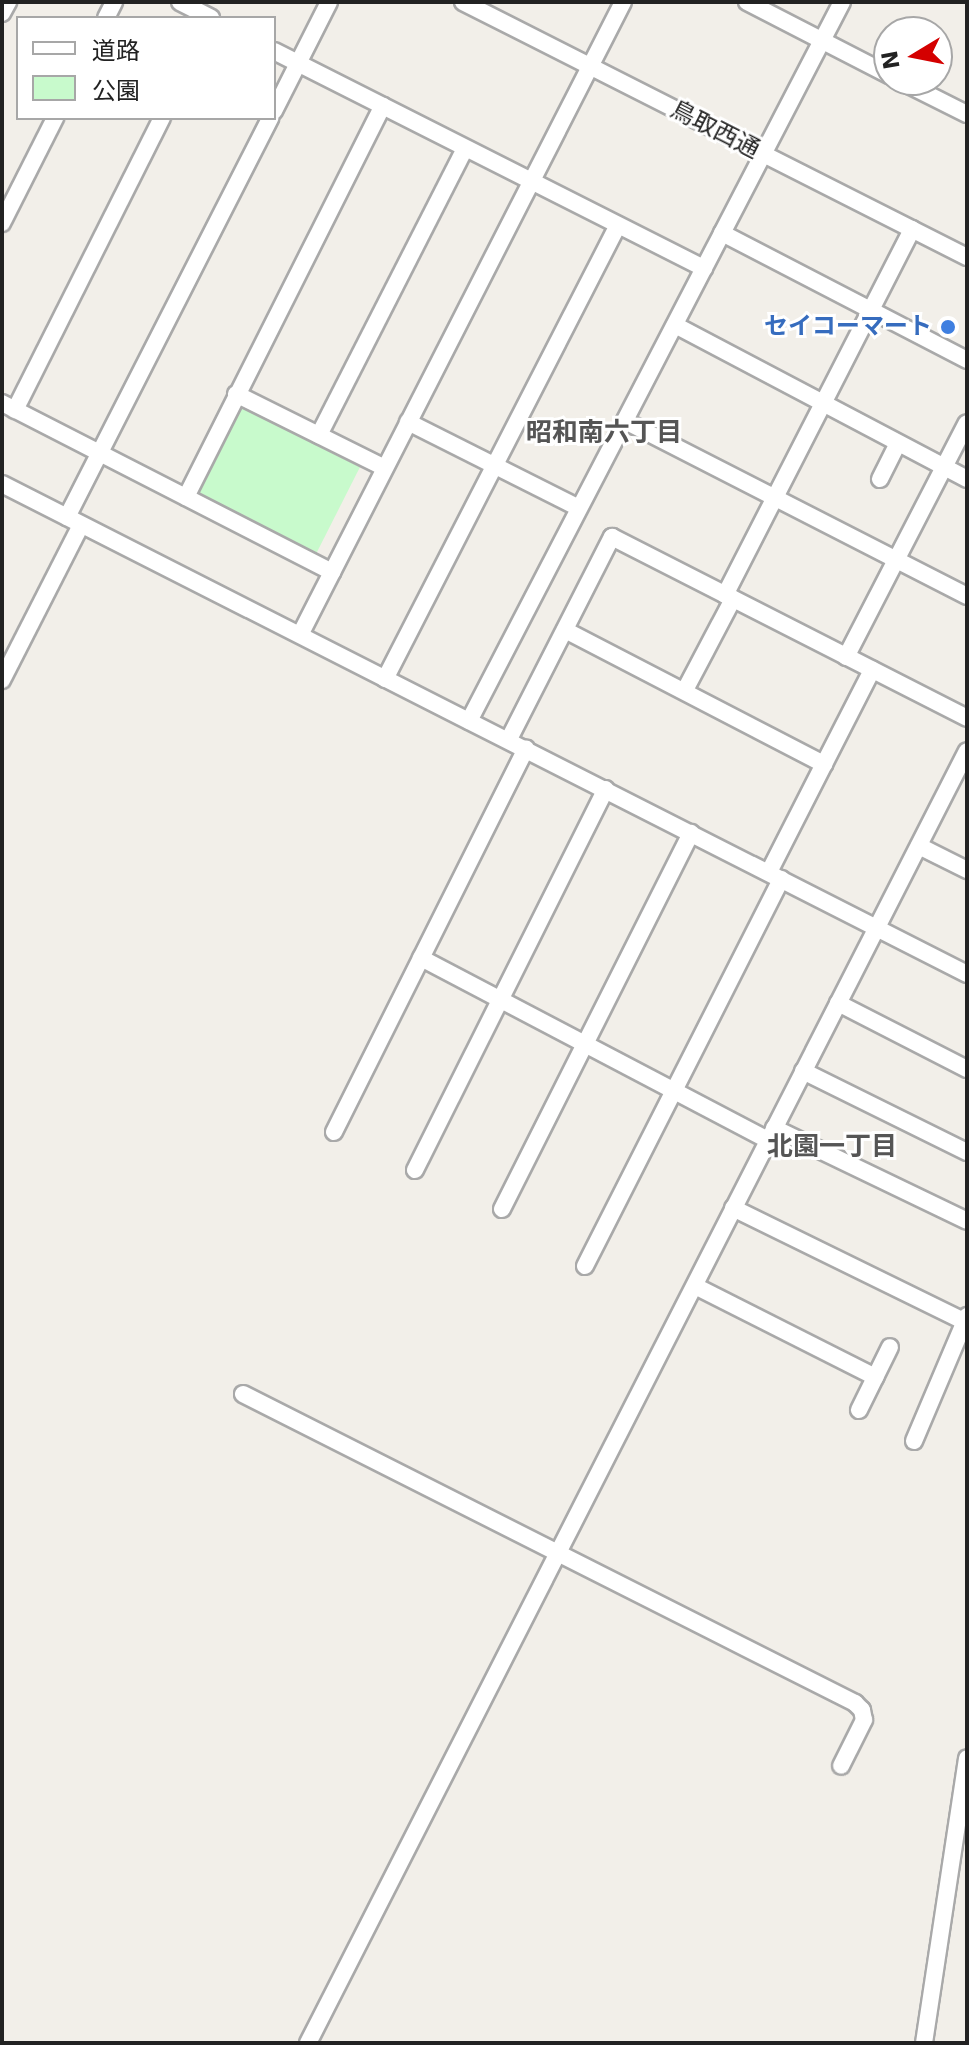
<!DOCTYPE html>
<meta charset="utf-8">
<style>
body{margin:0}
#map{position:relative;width:969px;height:2045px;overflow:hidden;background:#f2efe9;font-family:"DejaVu Sans","Noto Sans JP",sans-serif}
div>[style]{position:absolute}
.park>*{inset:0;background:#c8facc}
.roads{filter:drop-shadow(2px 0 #a9a9a9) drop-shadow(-2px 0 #a9a9a9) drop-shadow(0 2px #a9a9a9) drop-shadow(0 -2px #a9a9a9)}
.minor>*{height:16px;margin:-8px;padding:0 8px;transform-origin:8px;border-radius:8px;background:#fff}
.dots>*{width:22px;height:22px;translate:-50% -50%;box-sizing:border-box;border:4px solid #fff;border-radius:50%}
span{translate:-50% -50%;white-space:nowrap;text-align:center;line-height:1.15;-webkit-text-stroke:6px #fff;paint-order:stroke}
.street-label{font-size:24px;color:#222}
.shop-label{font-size:24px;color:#366cbe;font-weight:700}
.right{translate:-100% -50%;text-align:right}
.neighbourhood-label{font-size:26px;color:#555;font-weight:700}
.frame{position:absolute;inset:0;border:4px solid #222;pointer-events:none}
.legend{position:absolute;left:16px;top:16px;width:260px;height:104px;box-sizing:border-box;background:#fff;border:2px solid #a7a7a7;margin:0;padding:10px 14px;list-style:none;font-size:24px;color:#222}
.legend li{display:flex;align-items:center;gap:16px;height:40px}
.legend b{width:40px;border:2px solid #a7a7a7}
.north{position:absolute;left:873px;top:16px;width:80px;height:80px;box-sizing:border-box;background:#fff;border:2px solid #a7a7a7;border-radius:50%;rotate:260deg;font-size:22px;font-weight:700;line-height:32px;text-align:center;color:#222}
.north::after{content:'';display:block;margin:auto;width:28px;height:36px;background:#d40000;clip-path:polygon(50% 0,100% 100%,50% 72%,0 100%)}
</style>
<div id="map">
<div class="park">
<div style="clip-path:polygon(239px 406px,360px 467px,316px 554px,196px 493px)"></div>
</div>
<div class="roads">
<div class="minor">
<div style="left:180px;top:2px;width:35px;rotate:27deg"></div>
<div style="left:463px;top:2px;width:565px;rotate:26.84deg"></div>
<div style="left:747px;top:2px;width:160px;rotate:27.2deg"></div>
<div style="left:2px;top:13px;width:13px;rotate:-61deg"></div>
<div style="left:106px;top:18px;width:18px;rotate:-63deg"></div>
<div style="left:274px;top:51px;width:482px;rotate:26.8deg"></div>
<div style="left:899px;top:80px;width:76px;rotate:26.6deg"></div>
<div style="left:274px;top:111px;width:122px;rotate:-63.2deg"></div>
<div style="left:2px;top:223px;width:118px;rotate:-63.2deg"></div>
<div style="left:722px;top:233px;width:276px;rotate:27.4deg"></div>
<div style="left:675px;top:325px;width:330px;rotate:27.8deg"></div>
<div style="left:236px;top:394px;width:166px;rotate:26.4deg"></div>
<div style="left:2px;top:403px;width:371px;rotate:27.1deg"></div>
<div style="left:15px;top:410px;width:327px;rotate:-63.3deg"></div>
<div style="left:625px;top:421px;width:384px;rotate:27.1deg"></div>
<div style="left:408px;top:422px;width:191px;rotate:26.7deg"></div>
<div style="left:319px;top:435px;width:321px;rotate:-63deg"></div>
<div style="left:880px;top:479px;width:40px;rotate:-63.4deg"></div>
<div style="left:2px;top:484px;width:1082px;rotate:26.92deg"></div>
<div style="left:186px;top:497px;width:438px;rotate:-63.3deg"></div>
<div style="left:67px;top:517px;width:448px;rotate:-63deg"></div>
<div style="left:725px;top:595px;width:411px;rotate:-62.9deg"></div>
<div style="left:565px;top:630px;width:292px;rotate:27.4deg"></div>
<div style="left:824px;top:764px;width:121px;rotate:117deg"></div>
<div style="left:301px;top:633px;width:708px;rotate:-62.96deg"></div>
<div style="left:846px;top:657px;width:263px;rotate:-62.7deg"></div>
<div style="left:385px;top:679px;width:510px;rotate:-62.83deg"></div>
<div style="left:2px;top:680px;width:174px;rotate:-63deg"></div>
<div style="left:685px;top:690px;width:103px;rotate:-62.2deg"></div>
<div style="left:469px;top:721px;width:810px;rotate:-62.58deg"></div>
<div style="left:509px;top:739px;width:227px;rotate:-63deg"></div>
<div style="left:612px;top:537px;width:398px;rotate:27deg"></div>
<div style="left:824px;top:764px;width:106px;rotate:-62.9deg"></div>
<div style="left:919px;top:846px;width:54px;rotate:26.6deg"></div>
<div style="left:421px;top:958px;width:392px;rotate:27.7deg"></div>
<div style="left:838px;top:1003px;width:145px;rotate:27.1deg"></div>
<div style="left:803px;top:1071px;width:183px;rotate:26.3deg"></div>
<div style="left:774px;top:1128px;width:214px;rotate:25.7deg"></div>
<div style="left:334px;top:1132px;width:429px;rotate:-63.4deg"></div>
<div style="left:415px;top:1170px;width:426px;rotate:-63.4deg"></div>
<div style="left:733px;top:1208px;width:259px;rotate:26.1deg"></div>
<div style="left:502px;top:1209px;width:421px;rotate:-63.3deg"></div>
<div style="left:585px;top:1266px;width:434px;rotate:-63.1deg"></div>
<div style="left:695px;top:1286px;width:202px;rotate:26.8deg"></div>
<div style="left:243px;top:1394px;width:686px;rotate:26.79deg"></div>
<div style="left:855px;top:1703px;width:10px;rotate:45deg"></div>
<div style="left:862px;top:1710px;width:10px;rotate:79deg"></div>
<div style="left:864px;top:1720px;width:51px;rotate:116.6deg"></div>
<div style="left:859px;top:1410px;width:70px;rotate:-63.8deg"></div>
<div style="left:914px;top:1441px;width:136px;rotate:-67deg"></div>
<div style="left:308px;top:2043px;width:1450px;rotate:-62.98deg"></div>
<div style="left:924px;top:2043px;width:288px;rotate:-81.4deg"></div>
</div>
</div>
<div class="dots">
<div style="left:948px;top:327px;background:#3f7fe0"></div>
</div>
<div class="street-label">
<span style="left:715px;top:130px;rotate:27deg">鳥取西通</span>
</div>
<div class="shop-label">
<span class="right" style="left:932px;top:327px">セイコーマート</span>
</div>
<div class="neighbourhood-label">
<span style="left:604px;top:433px">昭和南六丁目</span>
<span style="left:832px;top:1147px">北園一丁目</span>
</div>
<div class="frame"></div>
<ul class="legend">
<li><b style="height:10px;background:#fff"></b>道路</li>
<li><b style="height:22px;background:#c8facc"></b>公園</li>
</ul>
<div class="north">N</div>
</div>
